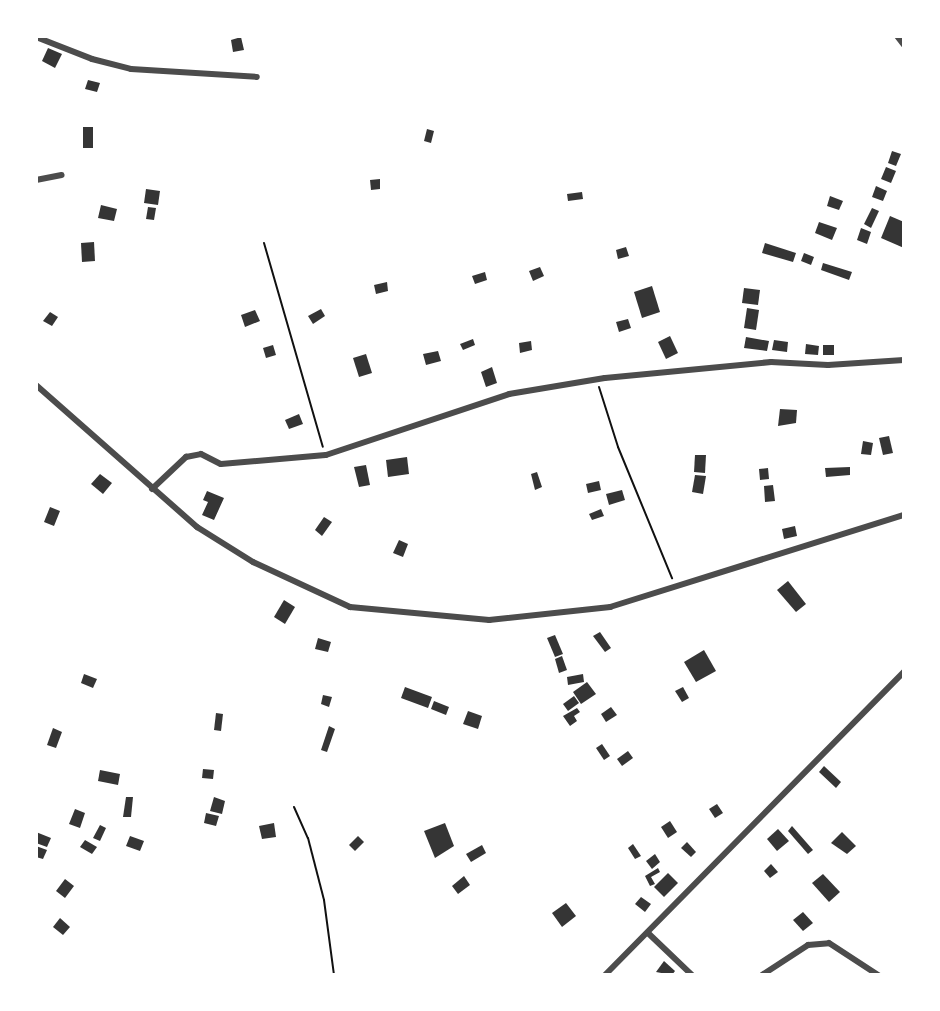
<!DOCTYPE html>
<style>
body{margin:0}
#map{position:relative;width:940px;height:1011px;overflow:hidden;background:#fff;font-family:Barlow,sans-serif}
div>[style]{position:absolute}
.building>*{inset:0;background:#353535}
.path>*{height:2px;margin:-1px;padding:0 1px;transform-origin:1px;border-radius:1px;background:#111}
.minor>*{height:6px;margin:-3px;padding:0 3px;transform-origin:3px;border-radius:3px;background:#4c4c4c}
span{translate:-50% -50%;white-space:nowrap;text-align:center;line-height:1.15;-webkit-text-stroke:6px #fff;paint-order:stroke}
.frame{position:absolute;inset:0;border:38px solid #fff;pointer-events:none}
</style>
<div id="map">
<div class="building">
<div style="clip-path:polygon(241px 37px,244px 50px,233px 52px,231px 40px)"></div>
<div style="clip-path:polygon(48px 48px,62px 54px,55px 68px,42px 61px)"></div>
<div style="clip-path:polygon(88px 80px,100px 83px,97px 92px,85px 89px)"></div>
<div style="clip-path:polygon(83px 127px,93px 127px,93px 148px,83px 148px)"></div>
<div style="clip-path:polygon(427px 129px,434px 131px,431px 143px,424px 141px)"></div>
<div style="clip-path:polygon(892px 151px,901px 154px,896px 166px,888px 163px)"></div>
<div style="clip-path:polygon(886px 167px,896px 171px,891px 183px,881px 179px)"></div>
<div style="clip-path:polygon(380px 179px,380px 189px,371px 190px,370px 180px)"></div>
<div style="clip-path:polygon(876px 186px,887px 191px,883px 201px,872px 197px)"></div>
<div style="clip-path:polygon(146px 189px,160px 191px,158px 205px,144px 203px)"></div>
<div style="clip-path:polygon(582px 192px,583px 199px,568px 201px,567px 194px)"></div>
<div style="clip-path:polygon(830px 196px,843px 201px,839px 210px,827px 206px)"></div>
<div style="clip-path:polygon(101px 205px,117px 209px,114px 221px,98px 218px)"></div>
<div style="clip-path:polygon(148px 207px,156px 208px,154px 220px,146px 219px)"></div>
<div style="clip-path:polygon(872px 208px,879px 211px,871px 228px,864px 224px)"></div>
<div style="clip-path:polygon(890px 216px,904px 222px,904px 248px,881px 238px)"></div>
<div style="clip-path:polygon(819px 222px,837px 228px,832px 240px,815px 233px)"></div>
<div style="clip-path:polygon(861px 228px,871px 232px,867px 244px,857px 240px)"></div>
<div style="clip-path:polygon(94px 242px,95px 261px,82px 262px,81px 243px)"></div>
<div style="clip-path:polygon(765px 243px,796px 253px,793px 262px,762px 253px)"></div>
<div style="clip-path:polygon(626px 247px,629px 256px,618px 259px,616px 250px)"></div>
<div style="clip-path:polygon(804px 253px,814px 257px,811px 265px,801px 261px)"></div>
<div style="clip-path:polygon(823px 263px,852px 272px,849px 280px,821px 270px)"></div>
<div style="clip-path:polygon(540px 267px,544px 276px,533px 281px,529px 271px)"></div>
<div style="clip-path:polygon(485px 272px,487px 280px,475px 284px,472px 276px)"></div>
<div style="clip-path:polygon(387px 282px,388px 291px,376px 294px,374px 285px)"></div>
<div style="clip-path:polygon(652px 286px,660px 312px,642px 318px,634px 292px)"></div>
<div style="clip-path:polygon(744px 288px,760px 290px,758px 305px,742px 303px)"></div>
<div style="clip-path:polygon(747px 308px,759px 310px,756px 330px,744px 328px)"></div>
<div style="clip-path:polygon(321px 309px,325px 316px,313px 324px,308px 316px)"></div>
<div style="clip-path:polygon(255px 310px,260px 321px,245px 327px,241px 315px)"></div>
<div style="clip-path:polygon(50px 312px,58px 317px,52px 326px,43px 321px)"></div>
<div style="clip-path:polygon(628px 319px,631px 328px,619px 332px,616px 322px)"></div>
<div style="clip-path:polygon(670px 336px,678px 353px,666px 359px,658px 342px)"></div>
<div style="clip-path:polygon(746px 337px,769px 341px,767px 351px,744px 348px)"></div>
<div style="clip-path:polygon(473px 339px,475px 345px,463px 350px,460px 344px)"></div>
<div style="clip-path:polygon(774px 340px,788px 342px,787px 352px,772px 350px)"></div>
<div style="clip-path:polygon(531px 341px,532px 350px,520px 353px,519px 343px)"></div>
<div style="clip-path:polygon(806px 344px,819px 346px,818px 355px,805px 354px)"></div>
<div style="clip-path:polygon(273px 345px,276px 355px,266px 358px,263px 348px)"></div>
<div style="clip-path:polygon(823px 345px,834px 345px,834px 355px,823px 355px)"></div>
<div style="clip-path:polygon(438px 351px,441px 361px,426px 365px,423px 354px)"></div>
<div style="clip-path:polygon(366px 354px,372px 373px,359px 377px,353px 358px)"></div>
<div style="clip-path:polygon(492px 367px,497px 383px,486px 387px,481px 372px)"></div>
<div style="clip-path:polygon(780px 409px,797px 410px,796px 423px,778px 426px)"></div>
<div style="clip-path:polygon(299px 414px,303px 424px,289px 429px,285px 420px)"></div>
<div style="clip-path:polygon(889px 436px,893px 453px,883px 455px,879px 438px)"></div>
<div style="clip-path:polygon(863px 441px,873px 443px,871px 455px,861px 454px)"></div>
<div style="clip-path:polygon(695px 455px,706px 455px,705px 473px,694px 472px)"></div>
<div style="clip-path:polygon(407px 457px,409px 474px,388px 477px,386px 460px)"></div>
<div style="clip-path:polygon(366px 465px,370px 485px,359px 487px,354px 467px)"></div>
<div style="clip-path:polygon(850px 467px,850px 475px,826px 477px,825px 468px)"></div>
<div style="clip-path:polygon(768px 468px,769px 479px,760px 480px,759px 469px)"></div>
<div style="clip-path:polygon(537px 472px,542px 487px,535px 490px,531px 474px)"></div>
<div style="clip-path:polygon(100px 474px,112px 483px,103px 494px,91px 484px)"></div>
<div style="clip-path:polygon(695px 475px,706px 476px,703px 494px,692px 492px)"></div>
<div style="clip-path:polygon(599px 481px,601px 490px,588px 493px,586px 484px)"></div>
<div style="clip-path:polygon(773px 485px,775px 501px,765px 502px,764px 486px)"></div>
<div style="clip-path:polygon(622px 490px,625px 500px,609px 505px,606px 494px)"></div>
<div style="clip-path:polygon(207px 491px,224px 498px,214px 520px,202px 515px,208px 502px,203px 500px)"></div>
<div style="clip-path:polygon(50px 507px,60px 511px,54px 526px,44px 522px)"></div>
<div style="clip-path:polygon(601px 509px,604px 516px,592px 520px,589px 514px)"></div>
<div style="clip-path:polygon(324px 517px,332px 522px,322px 536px,315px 530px)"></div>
<div style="clip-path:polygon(795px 526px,797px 536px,784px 539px,782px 529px)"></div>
<div style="clip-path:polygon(399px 540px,408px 544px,403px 557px,393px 553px)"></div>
<div style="clip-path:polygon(788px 581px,806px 604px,796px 612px,777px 590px)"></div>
<div style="clip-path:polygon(284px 600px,295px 607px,285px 624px,274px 617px)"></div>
<div style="clip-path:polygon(600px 632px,611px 648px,605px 652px,593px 636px)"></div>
<div style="clip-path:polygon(555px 635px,563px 654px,555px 657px,547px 638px)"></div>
<div style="clip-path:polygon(318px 638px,331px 642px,328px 652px,315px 649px)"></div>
<div style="clip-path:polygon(704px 650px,716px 671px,696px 682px,684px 662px)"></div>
<div style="clip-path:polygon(562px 656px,567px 670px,559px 673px,555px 659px)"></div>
<div style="clip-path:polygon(84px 674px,97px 679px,93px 688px,81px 683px)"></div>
<div style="clip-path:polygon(583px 674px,584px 682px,568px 685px,567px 677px)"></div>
<div style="clip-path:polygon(587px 682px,596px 694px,581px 704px,573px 692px)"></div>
<div style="clip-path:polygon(405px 687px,432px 697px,428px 708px,401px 698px)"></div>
<div style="clip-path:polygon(683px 687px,689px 698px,682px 702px,675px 691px)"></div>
<div style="clip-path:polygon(323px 695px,332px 697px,329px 707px,321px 704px)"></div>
<div style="clip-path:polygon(574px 696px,579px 703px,568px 711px,563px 704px)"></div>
<div style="clip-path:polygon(434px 701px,449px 707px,446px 715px,431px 709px)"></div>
<div style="clip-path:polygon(611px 707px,617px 715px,606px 722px,601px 714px)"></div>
<div style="clip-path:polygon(577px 708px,580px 712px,574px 716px,577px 721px,570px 726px,563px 716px)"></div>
<div style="clip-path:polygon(468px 711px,482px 716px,478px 729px,463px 724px)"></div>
<div style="clip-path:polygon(216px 713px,223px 714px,221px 731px,214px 730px)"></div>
<div style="clip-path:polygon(329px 726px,335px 729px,327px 752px,321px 750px)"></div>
<div style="clip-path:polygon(53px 728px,62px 732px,56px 748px,47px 745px)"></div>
<div style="clip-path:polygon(602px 744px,610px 756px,604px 760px,596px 748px)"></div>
<div style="clip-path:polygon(628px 751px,633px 758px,622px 766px,617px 759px)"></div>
<div style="clip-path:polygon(824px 766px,841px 782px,836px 788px,819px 772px)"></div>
<div style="clip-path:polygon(203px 769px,214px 770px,213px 779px,202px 778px)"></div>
<div style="clip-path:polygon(100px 770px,120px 774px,118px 785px,98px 781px)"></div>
<div style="clip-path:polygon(126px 797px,133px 797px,131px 817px,123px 817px)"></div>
<div style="clip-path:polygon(214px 797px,225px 801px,222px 814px,210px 811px)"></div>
<div style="clip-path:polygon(717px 804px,723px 813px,715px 818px,709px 809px)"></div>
<div style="clip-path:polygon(75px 809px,85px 813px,80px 828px,69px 824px)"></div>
<div style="clip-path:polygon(206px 813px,219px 816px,216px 826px,204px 823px)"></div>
<div style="clip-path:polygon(670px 821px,677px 832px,668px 838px,661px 827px)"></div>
<div style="clip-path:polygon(274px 823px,276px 837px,262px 839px,259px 826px)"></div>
<div style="clip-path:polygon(445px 823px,454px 846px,435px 858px,424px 831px)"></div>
<div style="clip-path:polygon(100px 825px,106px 828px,100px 841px,93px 838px)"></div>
<div style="clip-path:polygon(792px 826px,813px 850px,808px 854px,788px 831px)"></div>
<div style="clip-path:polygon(778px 829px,789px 841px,777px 851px,767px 839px)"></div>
<div style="clip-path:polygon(36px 832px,51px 838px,47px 847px,36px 843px)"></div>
<div style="clip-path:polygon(842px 832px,856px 846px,847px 854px,831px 843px)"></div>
<div style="clip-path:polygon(130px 836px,144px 841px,140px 851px,126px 846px)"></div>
<div style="clip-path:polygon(358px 836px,364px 842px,355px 851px,349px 845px)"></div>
<div style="clip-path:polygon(85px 840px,97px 847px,92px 854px,80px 847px)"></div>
<div style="clip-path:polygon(687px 842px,696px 852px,691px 857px,681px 848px)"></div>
<div style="clip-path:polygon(633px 844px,641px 856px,635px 859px,628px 848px)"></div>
<div style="clip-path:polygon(482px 845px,486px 853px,471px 862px,466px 854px)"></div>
<div style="clip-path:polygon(36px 846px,47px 850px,43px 859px,36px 857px)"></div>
<div style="clip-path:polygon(655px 854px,660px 862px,652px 869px,646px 861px)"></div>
<div style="clip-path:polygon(771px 864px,778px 872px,770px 878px,764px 871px)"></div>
<div style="clip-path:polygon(658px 868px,660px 872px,651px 877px,655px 884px,650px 886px,645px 876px)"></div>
<div style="clip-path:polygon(668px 873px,678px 883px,664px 897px,654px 887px)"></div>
<div style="clip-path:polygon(823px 874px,840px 892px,829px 902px,812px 883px)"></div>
<div style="clip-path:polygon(464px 876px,470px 885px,458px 894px,452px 886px)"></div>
<div style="clip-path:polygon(65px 879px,74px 886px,65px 898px,56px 891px)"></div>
<div style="clip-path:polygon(641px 897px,651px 904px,645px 912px,635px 904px)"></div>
<div style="clip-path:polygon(566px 903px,576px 916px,562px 927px,552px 913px)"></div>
<div style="clip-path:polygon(803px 912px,813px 923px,803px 931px,793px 920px)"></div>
<div style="clip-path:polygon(60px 918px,70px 927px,63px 935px,53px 927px)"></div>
<div style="clip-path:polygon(664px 961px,675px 971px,672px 975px,656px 972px)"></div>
</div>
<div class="path">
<div style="left:264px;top:243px;width:212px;rotate:73.9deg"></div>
<div style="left:599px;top:387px;width:63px;rotate:72.4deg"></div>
<div style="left:618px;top:447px;width:142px;rotate:67.6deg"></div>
<div style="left:294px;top:807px;width:34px;rotate:66deg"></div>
<div style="left:308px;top:838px;width:64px;rotate:75.5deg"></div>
<div style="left:324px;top:900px;width:76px;rotate:82.4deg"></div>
</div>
<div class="minor">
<div style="left:897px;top:36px;width:11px;rotate:52deg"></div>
<div style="left:36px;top:37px;width:60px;rotate:21.4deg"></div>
<div style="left:92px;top:59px;width:40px;rotate:14.4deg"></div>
<div style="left:131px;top:69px;width:126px;rotate:3.6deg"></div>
<div style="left:36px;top:180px;width:26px;rotate:-11deg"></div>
<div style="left:36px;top:385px;width:215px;rotate:41.4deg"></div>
<div style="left:197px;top:527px;width:66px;rotate:32deg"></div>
<div style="left:253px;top:562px;width:107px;rotate:24.9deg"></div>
<div style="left:350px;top:607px;width:140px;rotate:5.3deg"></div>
<div style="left:489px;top:620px;width:122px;rotate:-6.1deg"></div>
<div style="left:610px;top:607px;width:308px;rotate:-17.4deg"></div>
<div style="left:152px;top:489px;width:47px;rotate:-43.3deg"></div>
<div style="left:186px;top:457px;width:15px;rotate:-11deg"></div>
<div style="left:201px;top:454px;width:22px;rotate:27deg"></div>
<div style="left:221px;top:464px;width:105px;rotate:-4.9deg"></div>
<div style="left:326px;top:455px;width:193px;rotate:-18.4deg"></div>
<div style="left:509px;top:394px;width:97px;rotate:-9.5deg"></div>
<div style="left:605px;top:378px;width:167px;rotate:-5.5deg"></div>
<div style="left:771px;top:362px;width:57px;rotate:3deg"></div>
<div style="left:828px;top:365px;width:76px;rotate:-3.8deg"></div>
<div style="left:648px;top:933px;width:61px;rotate:43.7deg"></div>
<div style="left:605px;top:975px;width:426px;rotate:-45.4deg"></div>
<div style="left:762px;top:975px;width:55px;rotate:-33.1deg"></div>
<div style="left:808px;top:945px;width:21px;rotate:-5deg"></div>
<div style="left:829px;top:943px;width:59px;rotate:33.1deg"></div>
</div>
<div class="frame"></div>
</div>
